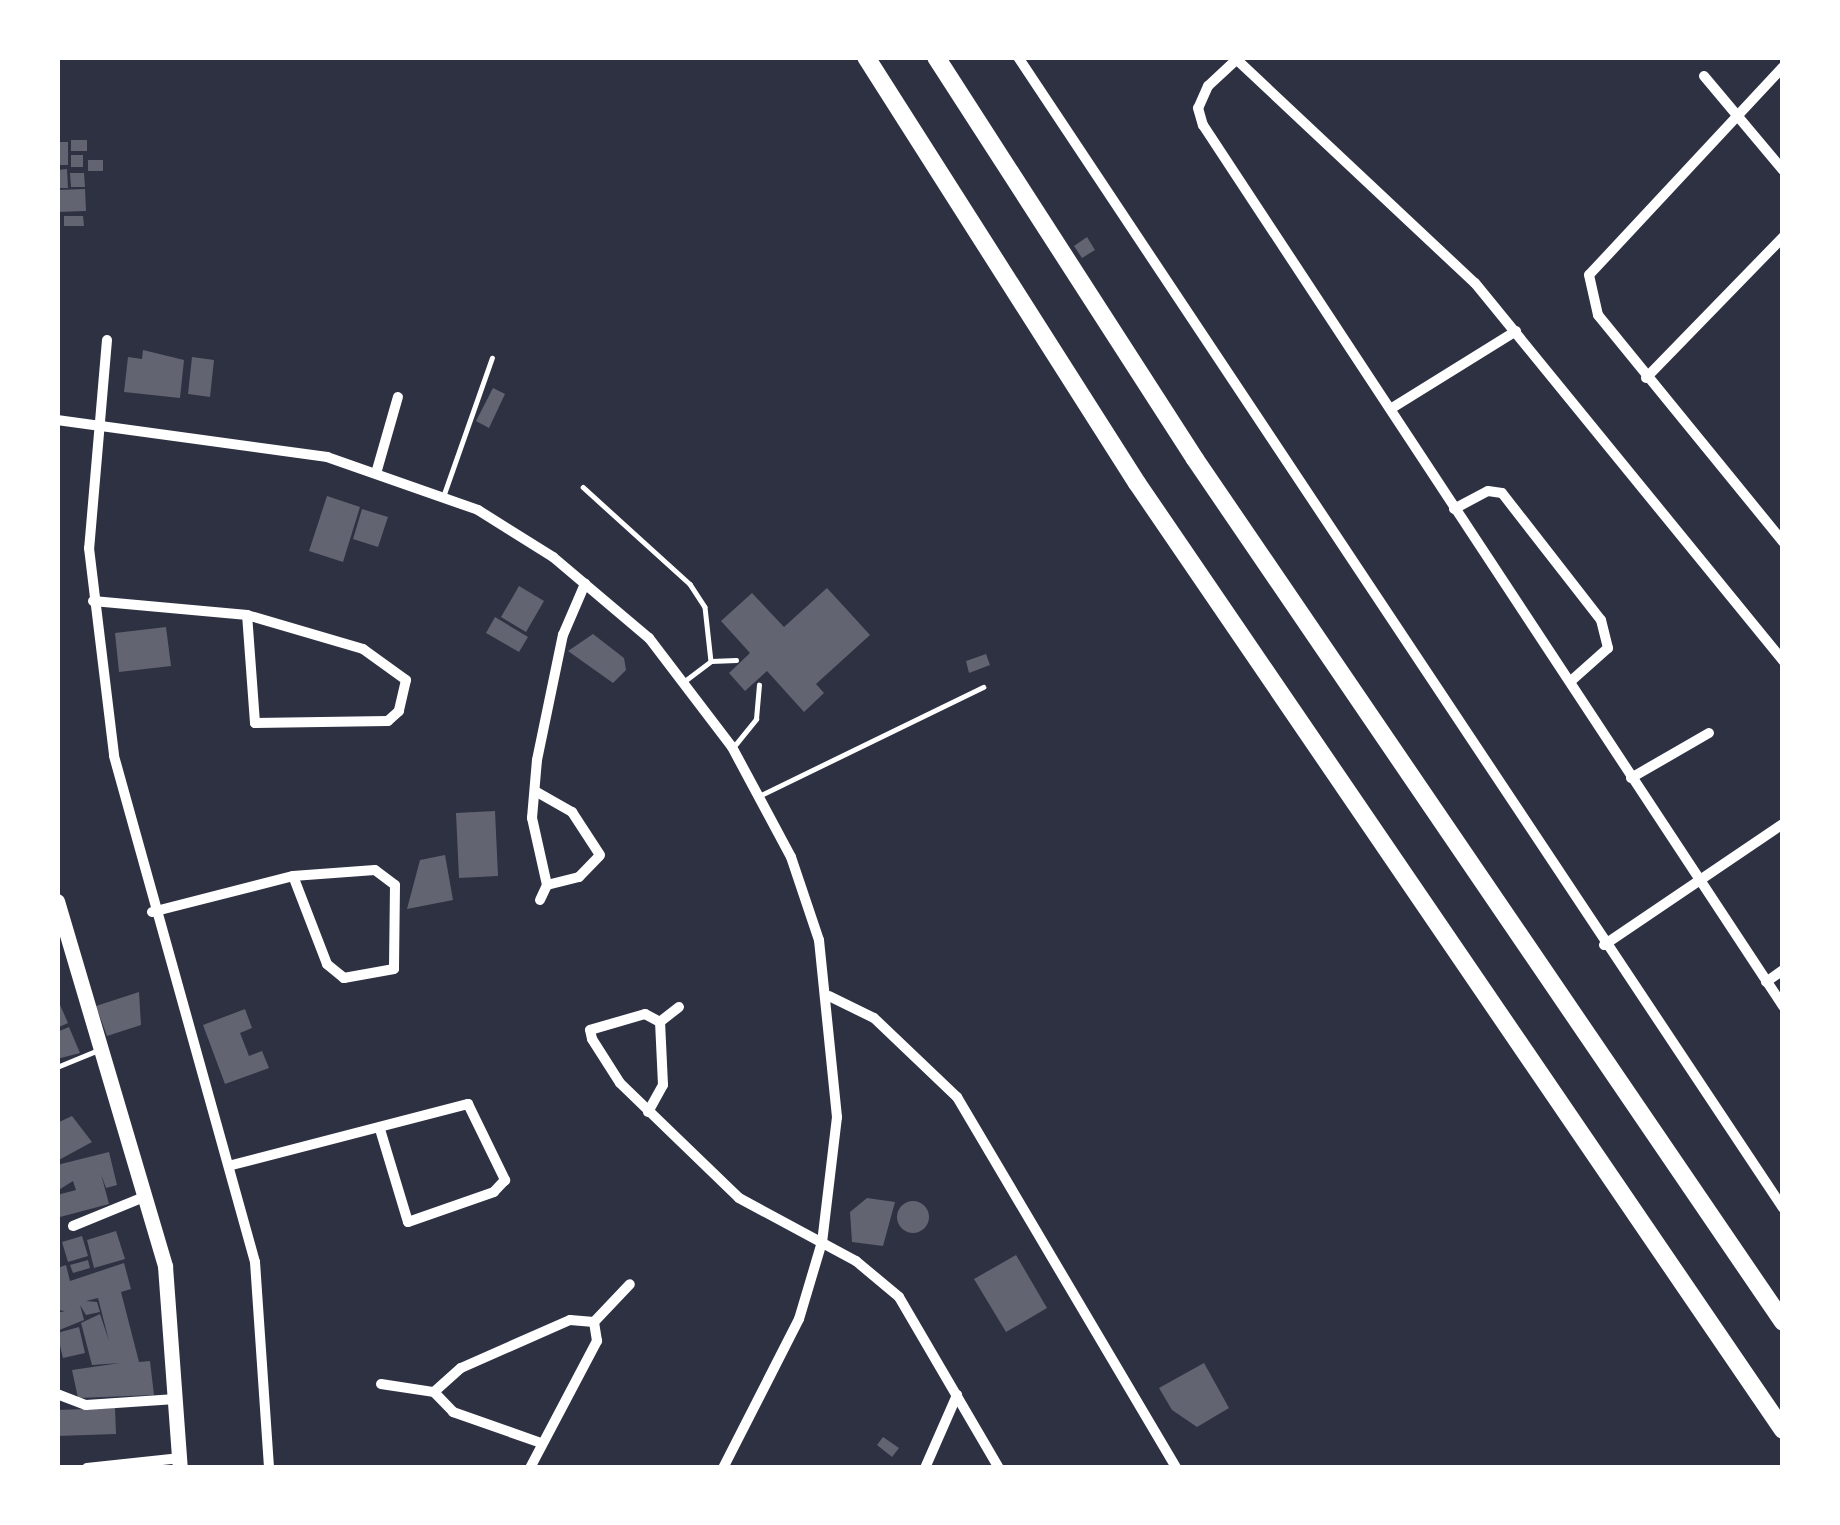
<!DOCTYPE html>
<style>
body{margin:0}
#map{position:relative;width:1840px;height:1525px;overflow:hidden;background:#2d3142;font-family:"Roboto Serif",serif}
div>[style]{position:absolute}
.building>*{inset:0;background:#626471}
.round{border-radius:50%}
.service>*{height:4.5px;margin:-2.25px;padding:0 2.25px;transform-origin:2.25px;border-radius:2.25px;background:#fff}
.minor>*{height:10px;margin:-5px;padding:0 5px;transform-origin:5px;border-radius:5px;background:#fff}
.secondary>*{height:15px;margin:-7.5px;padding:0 7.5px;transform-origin:7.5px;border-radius:7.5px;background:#fff}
.motorway>*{height:18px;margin:-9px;padding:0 9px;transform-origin:9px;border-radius:9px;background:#fff}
span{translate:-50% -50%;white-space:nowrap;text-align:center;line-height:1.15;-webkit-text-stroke:12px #fff;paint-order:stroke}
.frame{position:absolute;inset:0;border:60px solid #fff;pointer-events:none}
</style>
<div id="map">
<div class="building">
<div style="clip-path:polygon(71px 140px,87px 140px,87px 151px,71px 151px)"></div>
<div style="clip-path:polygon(57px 142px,68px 142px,68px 165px,57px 165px)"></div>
<div style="clip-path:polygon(71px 155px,83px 155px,83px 167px,71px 167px)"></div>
<div style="clip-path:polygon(88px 160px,103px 160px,103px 171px,88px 171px)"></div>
<div style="clip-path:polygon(67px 169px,68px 188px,57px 188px,57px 170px)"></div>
<div style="clip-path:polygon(70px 173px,84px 173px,85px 187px,71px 187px)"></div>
<div style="clip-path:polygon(85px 189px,86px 211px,57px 212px,57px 190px)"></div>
<div style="clip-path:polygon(64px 216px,83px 216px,84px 226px,64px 226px)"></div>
<div style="clip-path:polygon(1087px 237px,1095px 250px,1082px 258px,1074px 246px)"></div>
<div style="clip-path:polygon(143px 350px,184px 360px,180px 398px,124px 392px,128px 357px,142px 359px)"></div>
<div style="clip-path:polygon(192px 357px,214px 360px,210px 397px,188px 394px)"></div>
<div style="clip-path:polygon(493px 388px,505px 394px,489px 428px,476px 421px)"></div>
<div style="clip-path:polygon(327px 496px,360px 507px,343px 562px,309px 551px)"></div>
<div style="clip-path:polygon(362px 509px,388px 517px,378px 547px,353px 539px)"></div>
<div style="clip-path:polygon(519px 586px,544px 601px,526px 632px,501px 617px)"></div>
<div style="clip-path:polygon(827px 588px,870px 635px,816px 684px,824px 693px,804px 712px,767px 671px,745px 691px,729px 673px,750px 653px,721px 621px,752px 593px,784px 627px)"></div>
<div style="clip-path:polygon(495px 617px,528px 637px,519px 652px,486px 633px)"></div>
<div style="clip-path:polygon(166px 627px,171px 666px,119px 672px,115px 633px)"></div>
<div style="clip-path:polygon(593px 634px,624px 658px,626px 670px,613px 683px,568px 651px)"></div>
<div style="clip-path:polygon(986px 654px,990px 665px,969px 673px,966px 661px)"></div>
<div style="clip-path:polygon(495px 811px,498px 876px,459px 878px,456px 813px)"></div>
<div style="clip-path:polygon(445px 855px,453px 900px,407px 909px,420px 860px)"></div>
<div style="clip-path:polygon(139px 992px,141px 1025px,107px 1036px,96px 1006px)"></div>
<div style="clip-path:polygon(57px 998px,68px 1023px,57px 1028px)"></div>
<div style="clip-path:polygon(245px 1009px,252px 1028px,240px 1033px,249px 1056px,262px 1051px,269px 1068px,225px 1084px,203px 1025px)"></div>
<div style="clip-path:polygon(69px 1027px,80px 1053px,57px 1059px,57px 1032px)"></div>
<div style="clip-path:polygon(72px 1116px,92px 1142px,57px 1161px,57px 1123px)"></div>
<div style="clip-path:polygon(109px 1152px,117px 1185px,106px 1188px,101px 1174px,109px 1204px,60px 1217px,57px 1195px,76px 1190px,73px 1181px,57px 1191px,57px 1165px)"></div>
<div style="clip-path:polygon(867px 1198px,895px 1202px,883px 1246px,852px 1242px,850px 1212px)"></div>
<div class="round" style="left:897px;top:1201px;width:32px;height:32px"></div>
<div style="clip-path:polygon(116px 1231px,125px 1259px,94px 1268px,87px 1240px)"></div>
<div style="clip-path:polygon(82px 1236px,88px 1256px,68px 1262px,62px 1242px)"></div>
<div style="clip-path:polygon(1016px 1255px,1047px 1308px,1006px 1332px,974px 1279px)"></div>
<div style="clip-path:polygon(88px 1260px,90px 1268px,73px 1273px,70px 1265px)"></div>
<div style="clip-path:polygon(124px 1263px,131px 1289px,121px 1292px,139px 1362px,150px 1361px,154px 1395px,78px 1398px,72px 1370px,120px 1363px,92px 1365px,81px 1323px,100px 1314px,109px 1341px,98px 1298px,86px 1301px,97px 1302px,100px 1312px,86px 1315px,80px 1305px,84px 1320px,57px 1331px,57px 1313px,65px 1311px,57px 1310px,57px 1268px,66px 1265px,70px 1281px)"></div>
<div style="clip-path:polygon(79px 1327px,85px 1353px,63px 1358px,57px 1333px)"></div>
<div style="clip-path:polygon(1204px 1363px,1229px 1408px,1197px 1427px,1172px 1410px,1159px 1388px)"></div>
<div style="clip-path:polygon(115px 1408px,116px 1434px,57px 1436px,57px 1410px)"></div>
<div style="clip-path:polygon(883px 1437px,899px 1448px,892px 1457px,877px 1445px)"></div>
</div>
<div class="service">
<div style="left:583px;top:487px;width:144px;rotate:42.2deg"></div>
<div style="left:690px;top:584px;width:27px;rotate:57deg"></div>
<div style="left:705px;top:607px;width:54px;rotate:83.7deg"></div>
<div style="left:444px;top:494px;width:144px;rotate:-70.6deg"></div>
<div style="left:686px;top:680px;width:31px;rotate:-37deg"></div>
<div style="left:711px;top:661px;width:25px;rotate:-2deg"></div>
<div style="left:736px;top:744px;width:32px;rotate:-51deg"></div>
<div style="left:756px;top:719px;width:34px;rotate:-85deg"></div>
<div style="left:761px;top:795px;width:247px;rotate:-25.9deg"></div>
<div style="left:57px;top:1067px;width:42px;rotate:-22.3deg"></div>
</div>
<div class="minor">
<div style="left:1018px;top:57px;width:1382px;rotate:56.39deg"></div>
<div style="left:1234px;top:57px;width:330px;rotate:43.2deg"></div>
<div style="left:1475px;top:283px;width:488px;rotate:50.8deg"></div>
<div style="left:1236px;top:60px;width:38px;rotate:137deg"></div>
<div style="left:1208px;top:86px;width:24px;rotate:114deg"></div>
<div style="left:1198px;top:108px;width:18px;rotate:74deg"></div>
<div style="left:1203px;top:125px;width:1055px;rotate:56.64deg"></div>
<div style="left:1783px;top:67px;width:284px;rotate:133deg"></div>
<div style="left:1589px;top:275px;width:41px;rotate:77.3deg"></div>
<div style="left:1598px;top:315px;width:293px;rotate:50.8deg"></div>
<div style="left:1704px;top:76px;width:123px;rotate:50deg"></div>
<div style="left:107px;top:340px;width:209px;rotate:94.9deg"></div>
<div style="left:89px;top:548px;width:209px;rotate:83.1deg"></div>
<div style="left:114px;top:756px;width:525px;rotate:74.43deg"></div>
<div style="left:255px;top:1262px;width:206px;rotate:86.1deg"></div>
<div style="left:1646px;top:378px;width:197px;rotate:-45.8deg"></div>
<div style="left:1392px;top:408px;width:146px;rotate:-31.8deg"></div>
<div style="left:57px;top:420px;width:273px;rotate:7.8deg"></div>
<div style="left:327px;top:457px;width:160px;rotate:19.3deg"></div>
<div style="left:478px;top:510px;width:89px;rotate:32.1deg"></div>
<div style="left:553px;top:557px;width:126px;rotate:40.2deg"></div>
<div style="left:649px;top:638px;width:137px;rotate:52.7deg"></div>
<div style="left:732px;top:747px;width:125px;rotate:61.8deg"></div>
<div style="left:791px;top:857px;width:88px;rotate:71.4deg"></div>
<div style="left:819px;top:940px;width:178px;rotate:84.2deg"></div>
<div style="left:837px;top:1117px;width:126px;rotate:96.8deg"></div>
<div style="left:822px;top:1242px;width:80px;rotate:106.6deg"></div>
<div style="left:799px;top:1319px;width:167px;rotate:117deg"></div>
<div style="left:377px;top:470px;width:76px;rotate:-74deg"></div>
<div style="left:1454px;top:509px;width:38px;rotate:-28deg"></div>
<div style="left:1488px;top:491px;width:14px;rotate:8deg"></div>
<div style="left:1502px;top:493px;width:161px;rotate:52.1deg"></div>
<div style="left:1601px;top:620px;width:29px;rotate:76deg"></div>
<div style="left:1608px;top:648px;width:50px;rotate:138.3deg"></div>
<div style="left:93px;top:601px;width:155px;rotate:5.2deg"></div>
<div style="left:247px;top:615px;width:121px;rotate:16.3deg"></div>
<div style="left:363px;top:649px;width:53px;rotate:35.8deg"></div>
<div style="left:406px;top:680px;width:32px;rotate:103deg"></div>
<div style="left:399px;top:711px;width:15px;rotate:138deg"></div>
<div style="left:388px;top:721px;width:133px;rotate:179.1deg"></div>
<div style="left:255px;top:723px;width:108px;rotate:-94.2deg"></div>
<div style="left:1631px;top:778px;width:90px;rotate:-30deg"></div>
<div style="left:535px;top:791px;width:43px;rotate:29.6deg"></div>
<div style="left:572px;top:812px;width:51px;rotate:56.9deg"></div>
<div style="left:547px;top:885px;width:33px;rotate:-14deg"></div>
<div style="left:579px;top:877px;width:30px;rotate:-46deg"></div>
<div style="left:540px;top:900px;width:17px;rotate:-65deg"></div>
<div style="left:547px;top:885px;width:69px;rotate:-102.6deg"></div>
<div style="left:532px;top:818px;width:58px;rotate:-85.1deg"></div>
<div style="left:537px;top:760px;width:128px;rotate:-78.3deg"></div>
<div style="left:563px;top:635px;width:56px;rotate:-66.7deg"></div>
<div style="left:152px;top:912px;width:146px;rotate:-14.3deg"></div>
<div style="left:293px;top:876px;width:82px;rotate:-4.2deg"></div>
<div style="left:375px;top:870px;width:25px;rotate:37deg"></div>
<div style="left:395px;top:885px;width:84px;rotate:90.7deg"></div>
<div style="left:394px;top:969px;width:51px;rotate:169.8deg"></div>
<div style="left:344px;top:978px;width:22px;rotate:-141deg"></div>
<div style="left:327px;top:964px;width:94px;rotate:-111.1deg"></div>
<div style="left:1604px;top:945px;width:216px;rotate:-34.1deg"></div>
<div style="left:1766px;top:982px;width:21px;rotate:-35deg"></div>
<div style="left:829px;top:996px;width:50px;rotate:26.1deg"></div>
<div style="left:874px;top:1018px;width:115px;rotate:43.6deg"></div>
<div style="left:957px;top:1097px;width:431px;rotate:59.4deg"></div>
<div style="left:679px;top:1007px;width:24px;rotate:142deg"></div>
<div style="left:660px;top:1022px;width:17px;rotate:-152deg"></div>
<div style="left:645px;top:1014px;width:57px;rotate:163.8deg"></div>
<div style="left:590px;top:1030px;width:9px;rotate:77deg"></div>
<div style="left:592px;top:1039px;width:52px;rotate:57.5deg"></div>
<div style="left:620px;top:1083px;width:165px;rotate:44deg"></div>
<div style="left:739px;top:1198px;width:133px;rotate:28.3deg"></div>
<div style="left:856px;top:1261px;width:56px;rotate:39.9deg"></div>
<div style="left:899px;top:1297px;width:198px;rotate:59.7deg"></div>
<div style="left:648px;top:1112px;width:31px;rotate:-61deg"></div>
<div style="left:663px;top:1085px;width:63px;rotate:-92.7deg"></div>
<div style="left:232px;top:1165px;width:244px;rotate:-14.5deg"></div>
<div style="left:468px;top:1104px;width:85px;rotate:64deg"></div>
<div style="left:505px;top:1180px;width:16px;rotate:133deg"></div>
<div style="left:494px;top:1192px;width:91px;rotate:160.8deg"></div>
<div style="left:408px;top:1222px;width:97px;rotate:-106.8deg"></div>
<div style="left:73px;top:1226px;width:79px;rotate:-22.3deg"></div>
<div style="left:594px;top:1322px;width:52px;rotate:-46.5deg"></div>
<div style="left:381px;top:1384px;width:54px;rotate:8.6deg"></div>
<div style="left:434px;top:1392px;width:28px;rotate:46deg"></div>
<div style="left:453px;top:1412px;width:93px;rotate:19.4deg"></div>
<div style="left:434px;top:1392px;width:36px;rotate:-42deg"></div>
<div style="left:461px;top:1368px;width:119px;rotate:-23.8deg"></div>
<div style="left:570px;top:1320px;width:24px;rotate:5deg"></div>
<div style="left:57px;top:1394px;width:31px;rotate:21deg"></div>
<div style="left:86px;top:1405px;width:90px;rotate:-3.8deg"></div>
<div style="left:87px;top:1468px;width:94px;rotate:-6.1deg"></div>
<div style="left:530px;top:1468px;width:144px;rotate:-62.2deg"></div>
<div style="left:597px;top:1341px;width:19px;rotate:-99deg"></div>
<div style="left:925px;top:1468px;width:80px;rotate:-66.3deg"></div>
</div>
<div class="secondary">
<div style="left:57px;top:901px;width:381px;rotate:73.5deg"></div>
<div style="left:165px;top:1266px;width:203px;rotate:85.8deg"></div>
</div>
<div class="motorway">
<div style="left:866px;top:57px;width:505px;rotate:57.54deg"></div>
<div style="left:1137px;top:483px;width:1146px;rotate:55.7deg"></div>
<div style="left:936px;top:57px;width:478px;rotate:57.2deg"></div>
<div style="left:1195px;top:459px;width:1044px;rotate:55.73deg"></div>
</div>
<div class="frame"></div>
</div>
